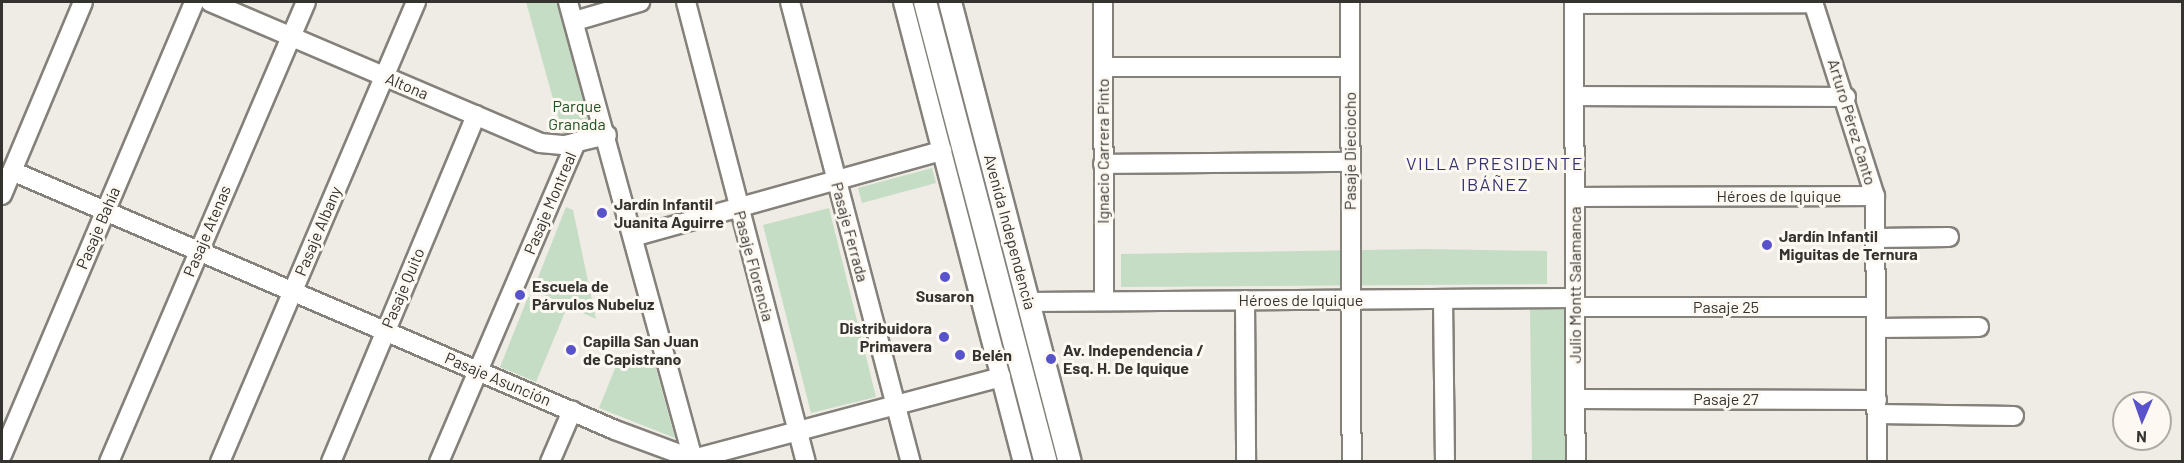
<!DOCTYPE html>
<meta charset="utf-8">
<style>
body{margin:0}
#map{position:relative;width:2184px;height:463px;overflow:hidden;background:#efece5;font-family:Barlow,sans-serif}
div>[style]{position:absolute}
.green>*{inset:0;background:#c5ddc5}
.roads{filter:drop-shadow(2px 0 #84807a) drop-shadow(-2px 0 #84807a) drop-shadow(0 2px #84807a) drop-shadow(0 -2px #84807a)}
.minor>*{height:18px;margin:-9px;padding:0 9px;transform-origin:9px;border-radius:9px;background:#fff}
.major>*{height:22px;margin:-11px;padding:0 11px;transform-origin:11px;border-radius:11px;background:#fff}
.dots>*{width:16px;height:16px;translate:-50% -50%;box-sizing:border-box;border:3px solid #fdf9f2;border-radius:50%}
span{translate:-50% -50%;white-space:nowrap;text-align:center;line-height:1.15;-webkit-text-stroke:6px #fdf9f2;paint-order:stroke}
.street-label{font-size:16px;color:#343330}
.park-label{font-size:16px;color:#1e5021}
.poi-label{font-size:16px;color:#343330;font-weight:700}
.left{translate:0 -50%;text-align:left}
.right{translate:-100% -50%;text-align:right}
.neighbourhood-label{font-size:18px;color:#33336f;letter-spacing:1.5px}
.frame{position:absolute;inset:0;border:3px solid #343330;pointer-events:none}
.north{position:absolute;left:2112px;top:391px;width:60px;height:60px;box-sizing:border-box;background:#fdf9f2;border:2px solid #adaaa4;border-radius:50%;rotate:182deg;font-size:16px;font-weight:700;line-height:24px;text-align:center;color:#343330}
.north::after{content:'';display:block;margin:auto;width:21px;height:27px;background:#5853cb;clip-path:polygon(50% 0,100% 100%,50% 72%,0 100%)}
</style>
<div id="map">
<div class="green">
<div style="clip-path:polygon(526px 2px,561px 2px,599px 128px,564px 138px)"></div>
<div style="clip-path:polygon(932px 168px,936px 183px,862px 203px,858px 188px)"></div>
<div style="clip-path:polygon(566px 207px,573px 210px,596px 319px,533px 290px)"></div>
<div style="clip-path:polygon(829px 208px,876px 397px,811px 413px,763px 225px)"></div>
<div style="clip-path:polygon(1426px 249px,1547px 251px,1547px 284px,1121px 287px,1121px 254px)"></div>
<div style="clip-path:polygon(528px 297px,565px 312px,536px 382px,500px 367px)"></div>
<div style="clip-path:polygon(1530px 309px,1566px 309px,1567px 461px,1532px 461px)"></div>
<div style="clip-path:polygon(653px 358px,675px 438px,599px 408px,616px 366px)"></div>
</div>
<div class="roads">
<div class="minor">
<div style="left:210px;top:2px;width:359px;rotate:23.1deg"></div>
<div style="left:540px;top:143px;width:25px;rotate:5deg"></div>
<div style="left:565px;top:145px;width:43px;rotate:-13.4deg"></div>
<div style="left:568px;top:2px;width:477px;rotate:74.7deg"></div>
<div style="left:686px;top:2px;width:475px;rotate:75.4deg"></div>
<div style="left:790px;top:2px;width:476px;rotate:75.3deg"></div>
<div style="left:903px;top:2px;width:475px;rotate:75.4deg"></div>
<div style="left:1103px;top:2px;width:299px;rotate:89.8deg"></div>
<div style="left:1350px;top:2px;width:460px;rotate:89.8deg"></div>
<div style="left:1574px;top:2px;width:460px;rotate:89.8deg"></div>
<div style="left:1813px;top:2px;width:204px;rotate:72.3deg"></div>
<div style="left:1875px;top:196px;width:266px;rotate:89.6deg"></div>
<div style="left:1574px;top:4px;width:240px;rotate:-0.2deg"></div>
<div style="left:575px;top:21px;width:68px;rotate:-16.3deg"></div>
<div style="left:1103px;top:67px;width:247px"></div>
<div style="left:1574px;top:96px;width:272px;rotate:0.2deg"></div>
<div style="left:1103px;top:164px;width:248px;rotate:-0.5deg"></div>
<div style="left:12px;top:171px;width:656px;rotate:23.24deg"></div>
<div style="left:615px;top:430px;width:83px;rotate:20.4deg"></div>
<div style="left:693px;top:459px;width:319px;rotate:-14.9deg"></div>
<div style="left:2px;top:195px;width:209px;rotate:-67.2deg"></div>
<div style="left:1575px;top:197px;width:300px;rotate:-0.2deg"></div>
<div style="left:633px;top:237px;width:321px;rotate:-15.6deg"></div>
<div style="left:1876px;top:238px;width:73px;rotate:-0.8deg"></div>
<div style="left:1443px;top:299px;width:163px;rotate:89.3deg"></div>
<div style="left:1245px;top:300px;width:162px;rotate:89.6deg"></div>
<div style="left:1028px;top:302px;width:547px;rotate:-0.42deg"></div>
<div style="left:1575px;top:307px;width:301px"></div>
<div style="left:1876px;top:328px;width:103px;rotate:-0.6deg"></div>
<div style="left:1575px;top:399px;width:302px;rotate:0.2deg"></div>
<div style="left:1877px;top:414px;width:137px;rotate:0.8deg"></div>
<div style="left:2px;top:455px;width:492px;rotate:-67deg"></div>
<div style="left:109px;top:462px;width:500px;rotate:-66.82deg"></div>
<div style="left:220px;top:462px;width:500px;rotate:-66.92deg"></div>
<div style="left:331px;top:462px;width:376px;rotate:-67.3deg"></div>
<div style="left:439px;top:462px;width:348px;rotate:-66.8deg"></div>
<div style="left:550px;top:462px;width:56px;rotate:-66.7deg"></div>
</div>
<div class="major">
<div style="left:925px;top:2px;width:476px;rotate:75.3deg"></div>
<div style="left:950px;top:2px;width:475px;rotate:75.4deg"></div>
</div>
</div>
<div class="dots">
<div style="left:602px;top:213px;background:#5853cb"></div>
<div style="left:1767px;top:245px;background:#5853cb"></div>
<div style="left:945px;top:277px;background:#5853cb"></div>
<div style="left:520px;top:295px;background:#5853cb"></div>
<div style="left:944px;top:337px;background:#5853cb"></div>
<div style="left:571px;top:350px;background:#5853cb"></div>
<div style="left:960px;top:355px;background:#5853cb"></div>
<div style="left:1051px;top:359px;background:#5853cb"></div>
</div>
<div class="street-label">
<span style="left:407px;top:86px;rotate:23deg">Altona</span>
<span style="left:1852px;top:122px;rotate:73deg">Arturo Pérez Canto</span>
<span style="left:1103px;top:151px;rotate:-90deg">Ignacio Carrera Pinto</span>
<span style="left:1350px;top:151px;rotate:-90deg">Pasaje Dieciocho</span>
<span style="left:1779px;top:196px">Héroes de Iquique</span>
<span style="left:550px;top:203px;rotate:-67deg">Pasaje Montreal</span>
<span style="left:98px;top:228px;rotate:-67deg">Pasaje Bahía</span>
<span style="left:207px;top:231px;rotate:-67deg">Pasaje Atenas</span>
<span style="left:318px;top:231px;rotate:-67deg">Pasaje Albany</span>
<span style="left:850px;top:232px;rotate:75deg">Pasaje Ferrada</span>
<span style="left:1010px;top:232px;rotate:75deg">Avenida Independencia</span>
<span style="left:754px;top:266px;rotate:75deg">Pasaje Florencia</span>
<span style="left:1575px;top:285px;rotate:-90deg">Julio Montt Salamanca</span>
<span style="left:403px;top:288px;rotate:-67deg">Pasaje Quito</span>
<span style="left:1301px;top:300px">Héroes de Iquique</span>
<span style="left:1726px;top:307px">Pasaje 25</span>
<span style="left:498px;top:379px;rotate:23deg">Pasaje Asunción</span>
<span style="left:1726px;top:399px">Pasaje 27</span>
</div>
<div class="park-label">
<span style="left:577px;top:115px">Parque<br>Granada</span>
</div>
<div class="poi-label">
<span class="left" style="left:614px;top:213px">Jardín Infantil<br>Juanita Aguirre</span>
<span class="left" style="left:1779px;top:245px">Jardín Infantil<br>Miguitas de Ternura</span>
<span class="left" style="left:532px;top:295px">Escuela de<br>Párvulos Nubeluz</span>
<span style="left:945px;top:296px">Susaron</span>
<span class="right" style="left:932px;top:337px">Distribuidora<br>Primavera</span>
<span class="left" style="left:583px;top:350px">Capilla San Juan<br>de Capistrano</span>
<span class="left" style="left:1063px;top:359px">Av. Independencia /<br>Esq. H. De Iquique</span>
<span class="left" style="left:972px;top:355px">Belén</span>
</div>
<div class="neighbourhood-label">
<span style="left:1495px;top:174px">VILLA PRESIDENTE<br>IBÁÑEZ</span>
</div>
<div class="frame"></div>
<div class="north">N</div>
</div>
